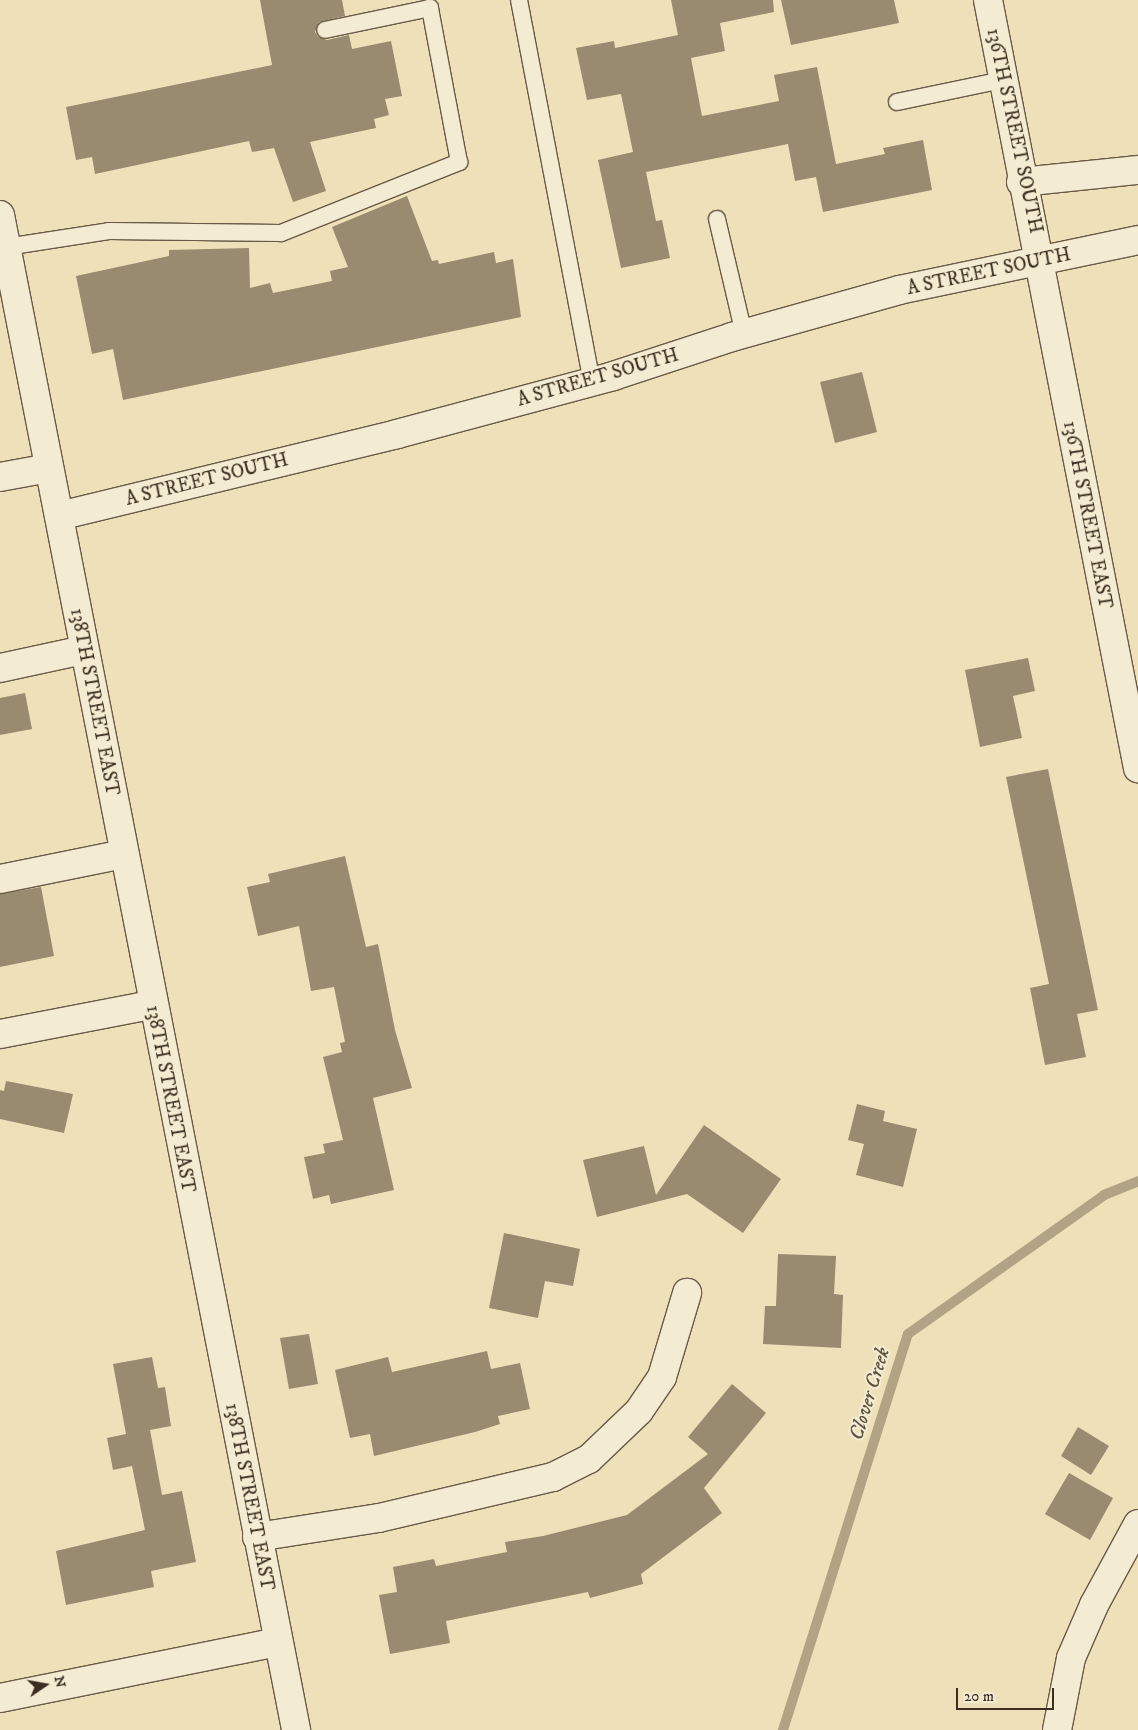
<!DOCTYPE html>
<style>
body{margin:0}
#map{position:relative;width:1138px;height:1730px;overflow:hidden;background:#eee1b9;font-family:"IM FELL DW Pica",serif}
div>[style]{position:absolute}
.stream>*{height:10px;margin:-5px;padding:0 5px;transform-origin:5px;border-radius:5px;background:#b1a485}
.building>*{inset:0;background:#988b70}
.roads{filter:drop-shadow(1px 0 #685a46) drop-shadow(-1px 0 #685a46) drop-shadow(0 1px #685a46) drop-shadow(0 -1px #685a46)}
.lane>*{height:16px;margin:-8px;padding:0 8px;transform-origin:8px;border-radius:8px;background:#f4ecd2}
.street>*{height:28px;margin:-14px;padding:0 14px;transform-origin:14px;border-radius:14px;background:#f4ecd2}
.secondary>*{height:28px;margin:-14px;padding:0 14px;transform-origin:14px;border-radius:14px;background:#f4ecd2}
span{translate:-50% -50%;white-space:nowrap;text-align:center;line-height:1.15;-webkit-text-stroke:4px #f4ecd2;paint-order:stroke}
.street-label{font-size:19px;color:#3b2d20}
.water-label{font-size:20px;color:#5e513e;font-style:italic}
.north{position:absolute;left:20px;top:1660px;width:50px;height:50px;-webkit-text-stroke:4px #f4ecd2;paint-order:stroke;rotate:78deg;font-size:14px;font-weight:700;line-height:20px;text-align:center;color:#3b2d20}
.north::after{content:'';display:block;margin:auto;width:18px;height:22px;background:#3b2d20;clip-path:polygon(50% 0,100% 100%,50% 72%,0 100%)}
.scale{position:absolute;left:956px;top:1688px;width:98px;height:22px;box-sizing:border-box;border:2px solid #3b2d20;border-top:0;padding-left:6px;font-size:15px;line-height:18px;white-space:nowrap;color:#3b2d20;-webkit-text-stroke:4px #f4ecd2;paint-order:stroke}
</style>
<div id="map">
<div class="stream">
<div style="left:783px;top:1730px;width:415px;rotate:-72.5deg"></div>
<div style="left:908px;top:1334px;width:240px;rotate:-35.3deg"></div>
<div style="left:1104px;top:1195px;width:37px;rotate:-22deg"></div>
</div>
<div class="building">
<div style="clip-path:polygon(260px 0,342px 0,345px 16px,319px 22px,315px 32px,318px 37px,327px 40px,349px 35px,352px 49px,391px 41px,402px 96px,385px 99px,389px 115px,374px 119px,376px 128px,310px 142px,326px 191px,293px 202px,274px 148px,252px 152px,249px 141px,95px 174px,92px 157px,76px 160px,66px 107px,272px 65px)"></div>
<div style="clip-path:polygon(671px 0,773px 0,774px 12px,720px 23px,725px 51px,691px 58px,702px 116px,779px 101px,774px 75px,817px 67px,836px 164px,885px 154px,883px 148px,923px 140px,932px 190px,823px 212px,816px 177px,795px 181px,788px 144px,646px 172px,656px 221px,662px 220px,670px 258px,621px 268px,598px 160px,633px 152px,621px 94px,587px 100px,576px 48px,614px 41px,615px 48px,678px 35px)"></div>
<div style="clip-path:polygon(781px 0,894px 0,899px 23px,791px 45px)"></div>
<div style="clip-path:polygon(407px 196px,432px 261px,438px 260px,439px 264px,494px 252px,496px 263px,513px 259px,521px 317px,123px 400px,113px 349px,92px 354px,76px 276px,169px 256px,169px 250px,249px 248px,250px 288px,270px 283px,273px 293px,332px 281px,330px 271px,348px 267px,332px 227px)"></div>
<div style="clip-path:polygon(862px 372px,877px 432px,835px 443px,820px 382px)"></div>
<div style="clip-path:polygon(1028px 658px,1035px 691px,1013px 696px,1022px 738px,980px 747px,965px 670px)"></div>
<div style="clip-path:polygon(25px 693px,32px 729px,0 735px,0 698px)"></div>
<div style="clip-path:polygon(1048px 769px,1098px 1010px,1077px 1014px,1086px 1057px,1045px 1065px,1030px 988px,1049px 984px,1006px 777px)"></div>
<div style="clip-path:polygon(345px 856px,366px 947px,378px 944px,395px 1030px,412px 1088px,373px 1098px,394px 1190px,331px 1204px,329px 1195px,313px 1199px,304px 1157px,325px 1153px,323px 1144px,343px 1140px,323px 1057px,342px 1052px,340px 1043px,345px 1042px,334px 987px,311px 991px,299px 926px,258px 936px,247px 887px,270px 882px,268px 874px)"></div>
<div style="clip-path:polygon(41px 887px,54px 956px,0 967px,0 894px)"></div>
<div style="clip-path:polygon(6px 1081px,73px 1094px,64px 1133px,0 1119px,0 1090px,4px 1091px)"></div>
<div style="clip-path:polygon(857px 1104px,885px 1111px,883px 1121px,917px 1129px,903px 1187px,856px 1175px,864px 1144px,848px 1140px)"></div>
<div style="clip-path:polygon(704px 1125px,781px 1179px,743px 1233px,687px 1194px,597px 1217px,583px 1160px,644px 1146px,656px 1195px)"></div>
<div style="clip-path:polygon(504px 1233px,580px 1249px,573px 1286px,545px 1281px,538px 1318px,489px 1308px)"></div>
<div style="clip-path:polygon(778px 1254px,836px 1256px,834px 1294px,843px 1295px,841px 1348px,763px 1344px,765px 1306px,776px 1306px)"></div>
<div style="clip-path:polygon(309px 1334px,318px 1384px,289px 1389px,280px 1338px)"></div>
<div style="clip-path:polygon(487px 1351px,491px 1369px,520px 1363px,530px 1409px,498px 1416px,500px 1424px,475px 1432px,374px 1456px,370px 1434px,350px 1438px,335px 1370px,388px 1357px,392px 1372px)"></div>
<div style="clip-path:polygon(152px 1357px,158px 1388px,165px 1387px,171px 1426px,150px 1430px,162px 1495px,182px 1491px,196px 1562px,151px 1571px,154px 1587px,66px 1605px,56px 1551px,145px 1530px,132px 1466px,113px 1470px,107px 1438px,126px 1434px,113px 1364px)"></div>
<div style="clip-path:polygon(732px 1384px,766px 1413px,704px 1488px,722px 1513px,641px 1574px,643px 1584px,590px 1598px,588px 1592px,446px 1621px,450px 1643px,390px 1654px,379px 1595px,397px 1592px,393px 1567px,434px 1559px,436px 1566px,507px 1552px,505px 1542px,543px 1536px,627px 1515px,708px 1454px,688px 1437px)"></div>
<div style="clip-path:polygon(1078px 1427px,1109px 1446px,1091px 1475px,1061px 1456px)"></div>
<div style="clip-path:polygon(1069px 1473px,1113px 1498px,1090px 1540px,1045px 1514px)"></div>
</div>
<div class="roads">
<div class="lane">
<div style="left:519px;top:0;width:388px;rotate:79.2deg"></div>
<div style="left:897px;top:102px;width:107px;rotate:-11.8deg"></div>
<div style="left:717px;top:219px;width:118px;rotate:76.8deg"></div>
<div style="left:6px;top:247px;width:104px;rotate:-8.8deg"></div>
<div style="left:109px;top:231px;width:172px;rotate:0.7deg"></div>
<div style="left:281px;top:233px;width:192px;rotate:-21.7deg"></div>
<div style="left:459px;top:162px;width:157px;rotate:-100.7deg"></div>
<div style="left:430px;top:8px;width:107px;rotate:168.2deg"></div>
</div>
<div class="street">
<div style="left:988px;top:0;width:783px;rotate:78.95deg"></div>
<div style="left:1021px;top:182px;width:118px;rotate:-5.9deg"></div>
<div style="left:0;top:477px;width:50px;rotate:-10.4deg"></div>
<div style="left:59px;top:516px;width:348px;rotate:-13.6deg"></div>
<div style="left:397px;top:434px;width:224px;rotate:-15deg"></div>
<div style="left:613px;top:376px;width:125px;rotate:-18.1deg"></div>
<div style="left:732px;top:337px;width:173px;rotate:-15.7deg"></div>
<div style="left:899px;top:290px;width:244px;rotate:-11.8deg"></div>
<div style="left:0;top:668px;width:85px;rotate:-12.2deg"></div>
<div style="left:0;top:879px;width:126px;rotate:-11.4deg"></div>
<div style="left:0;top:1034px;width:154px;rotate:-10.9deg"></div>
<div style="left:257px;top:1537px;width:123px;rotate:-8.9deg"></div>
<div style="left:379px;top:1518px;width:179px;rotate:-13.3deg"></div>
<div style="left:553px;top:1477px;width:40px;rotate:-26.6deg"></div>
<div style="left:589px;top:1459px;width:69px;rotate:-43.8deg"></div>
<div style="left:639px;top:1411px;width:41px;rotate:-55.9deg"></div>
<div style="left:662px;top:1377px;width:88px;rotate:-73.4deg"></div>
<div style="left:0;top:1698px;width:283px;rotate:-11.4deg"></div>
<div style="left:1057px;top:1730px;width:73px;rotate:-79deg"></div>
<div style="left:1071px;top:1658px;width:58px;rotate:-66.5deg"></div>
<div style="left:1094px;top:1605px;width:92px;rotate:-61.5deg"></div>
</div>
<div class="secondary">
<div style="left:0;top:215px;width:1544px;rotate:78.94deg"></div>
</div>
</div>
<div class="street-label">
<span style="left:1014px;top:131px;rotate:78deg">136TH STREET SOUTH</span>
<span style="left:989px;top:272px;rotate:-12deg">A STREET SOUTH</span>
<span style="left:598px;top:378px;rotate:-16deg">A STREET SOUTH</span>
<span style="left:207px;top:480px;rotate:-14deg">A STREET SOUTH</span>
<span style="left:1087px;top:515px;rotate:79deg">136TH STREET EAST</span>
<span style="left:94px;top:702px;rotate:79deg">138TH STREET EAST</span>
<span style="left:170px;top:1099px;rotate:79deg">138TH STREET EAST</span>
<span style="left:249px;top:1497px;rotate:79deg">138TH STREET EAST</span>
</div>
<div class="water-label">
<span style="left:870px;top:1394px;rotate:-73deg">Clover Creek</span>
</div>
<div class="north">N</div>
<div class="scale">20 m</div>
</div>
